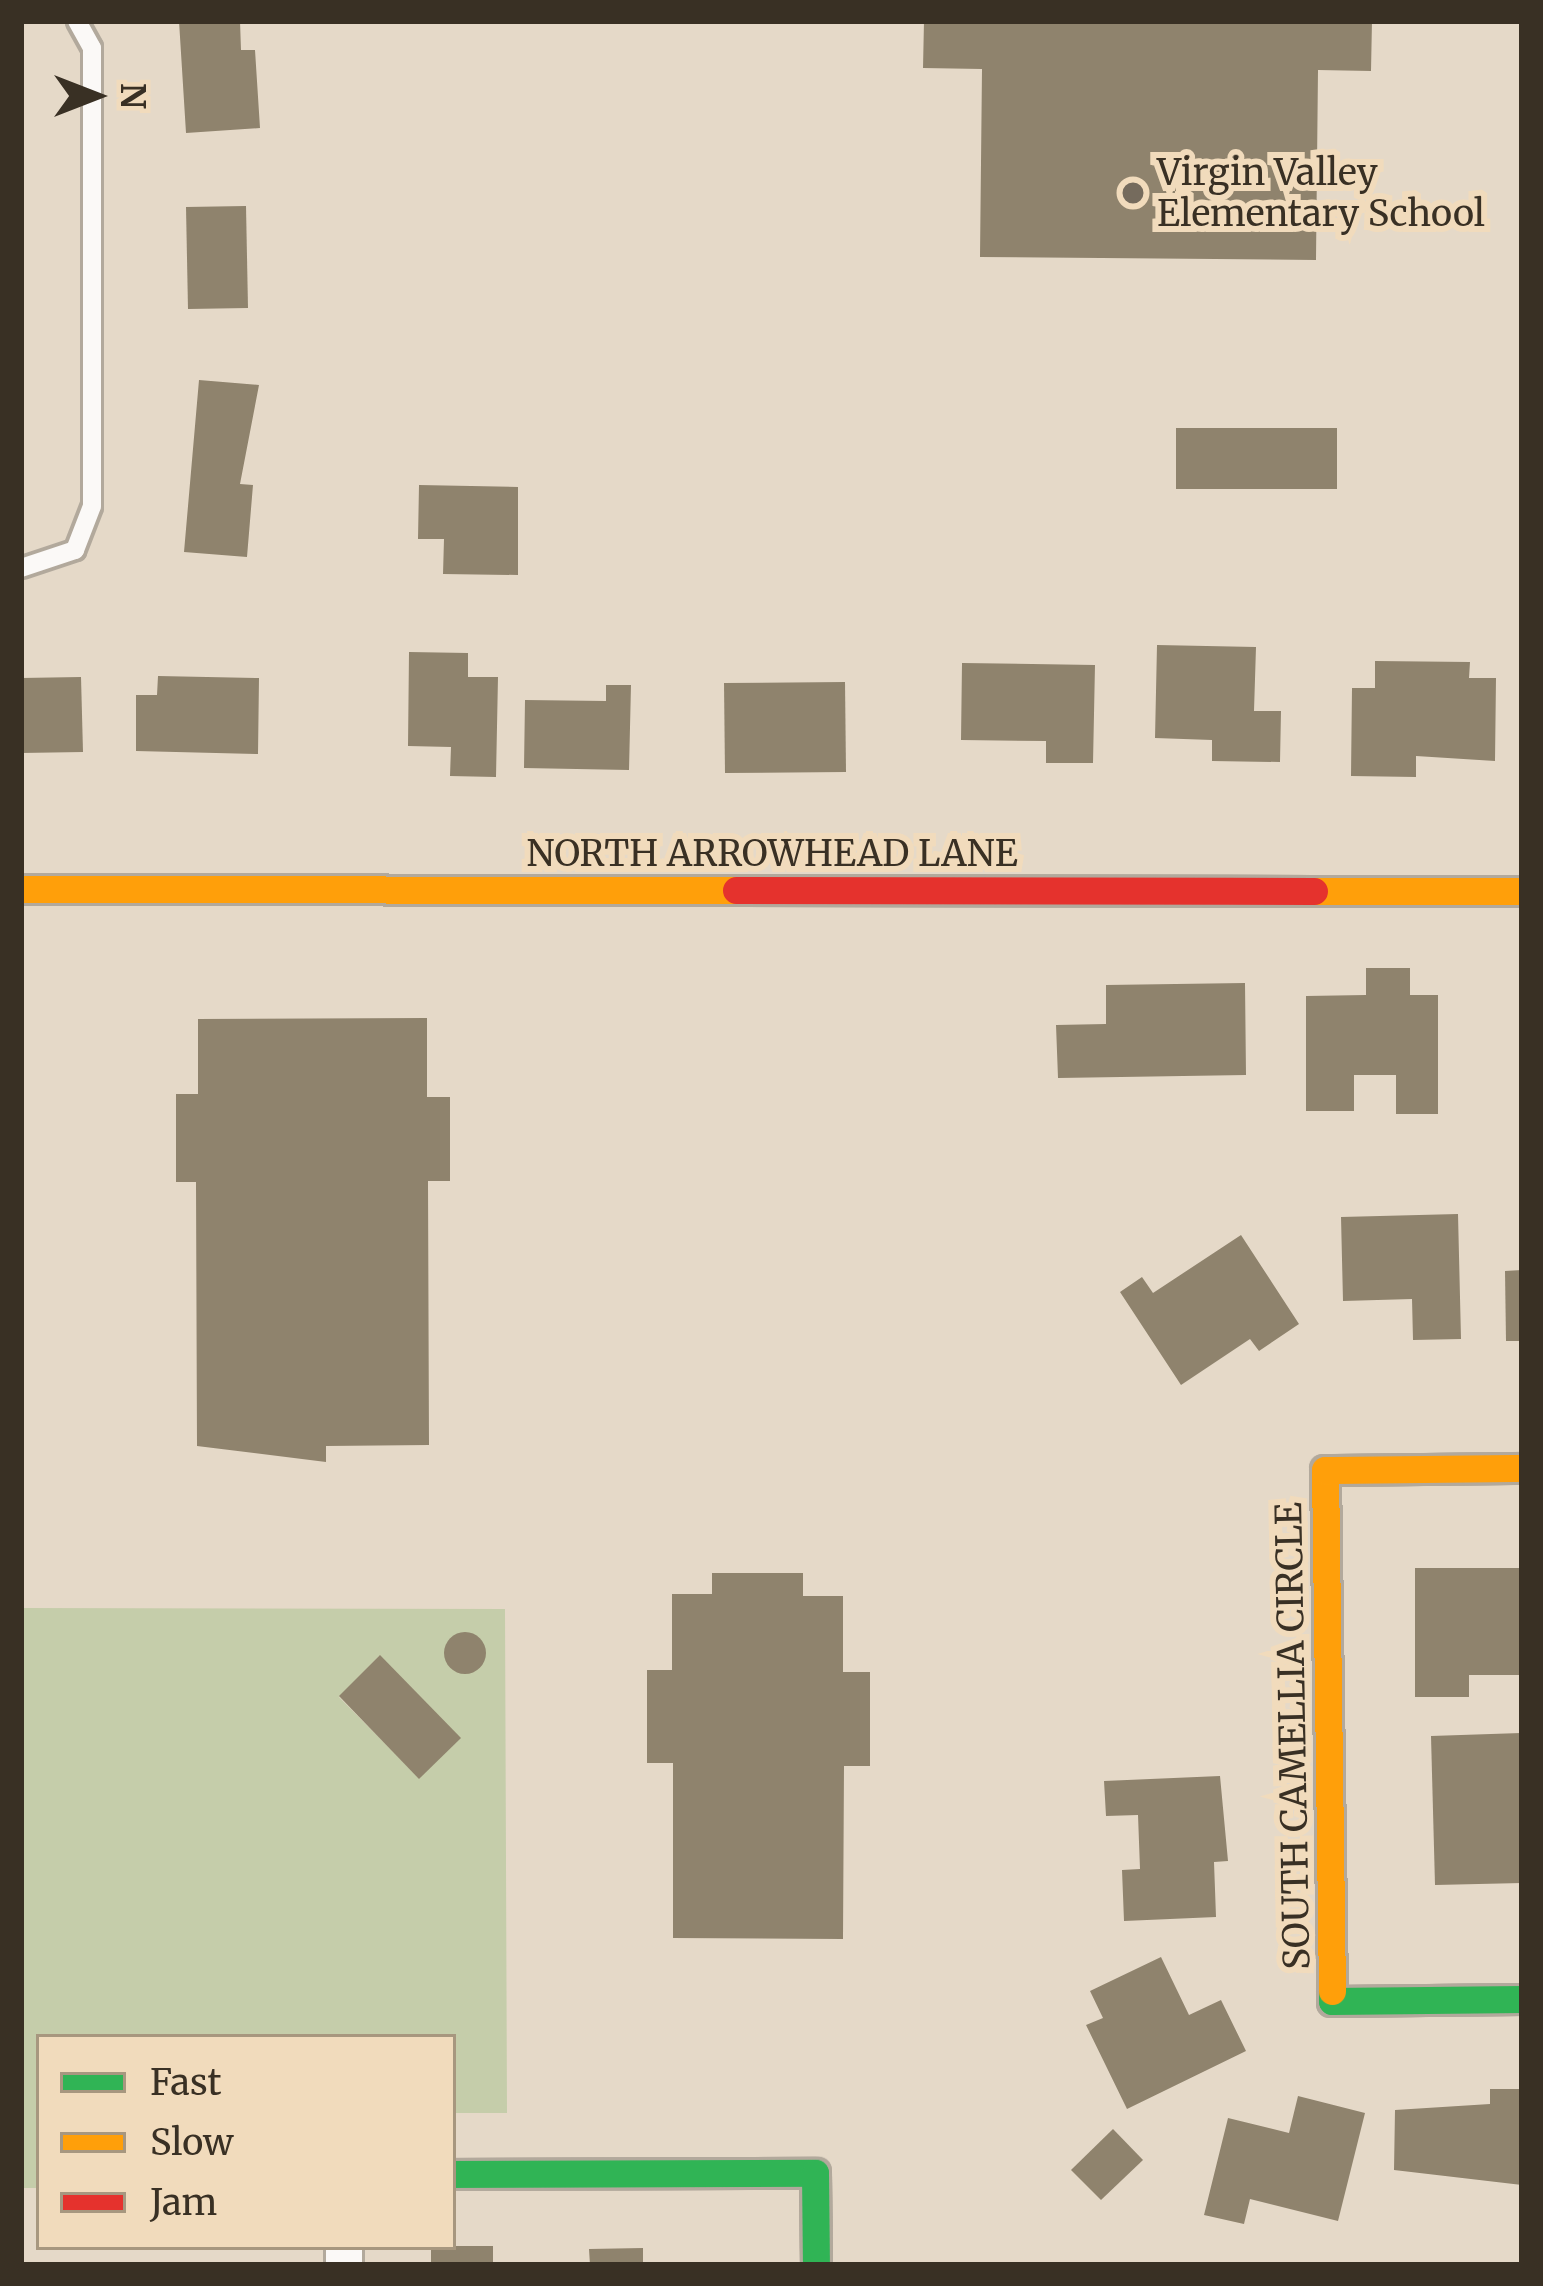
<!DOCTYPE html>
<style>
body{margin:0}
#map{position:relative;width:1543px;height:2286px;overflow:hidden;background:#e5d9c8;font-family:Merriweather,serif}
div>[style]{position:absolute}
.green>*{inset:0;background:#c5cdaa}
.building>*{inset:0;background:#8f836d}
.round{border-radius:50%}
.roads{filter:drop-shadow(3px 0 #b2a99c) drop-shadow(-3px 0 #b2a99c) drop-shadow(0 3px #b2a99c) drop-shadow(0 -3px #b2a99c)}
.lane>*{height:18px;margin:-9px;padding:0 9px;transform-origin:9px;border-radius:9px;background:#fbf9f7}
.street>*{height:36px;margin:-18px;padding:0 18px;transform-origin:18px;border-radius:18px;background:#fbf9f7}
.fast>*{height:27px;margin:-13.5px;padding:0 13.5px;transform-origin:13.5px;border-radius:13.5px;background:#30b455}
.slow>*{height:27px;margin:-13.5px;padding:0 13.5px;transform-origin:13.5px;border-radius:13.5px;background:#ff9f0a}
.jam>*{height:27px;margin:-13.5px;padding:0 13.5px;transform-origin:13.5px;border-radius:13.5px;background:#e5322d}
.dots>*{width:33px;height:33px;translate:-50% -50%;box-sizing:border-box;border:6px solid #f1dbbc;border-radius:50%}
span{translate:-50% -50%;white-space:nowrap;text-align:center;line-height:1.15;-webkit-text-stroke:12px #f1dbbc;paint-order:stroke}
.poi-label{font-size:36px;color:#393024}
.left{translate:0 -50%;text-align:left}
.street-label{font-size:36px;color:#393024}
.frame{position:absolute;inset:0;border:24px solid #393024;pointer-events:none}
.legend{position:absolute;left:36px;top:2034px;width:420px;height:216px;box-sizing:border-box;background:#f1dbbc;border:3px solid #a7977f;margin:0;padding:15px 21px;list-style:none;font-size:36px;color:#393024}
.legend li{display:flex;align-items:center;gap:24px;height:60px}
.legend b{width:60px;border:3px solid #a7977f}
.north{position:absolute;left:36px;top:36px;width:120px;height:120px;-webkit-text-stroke:9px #f1dbbc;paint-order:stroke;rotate:90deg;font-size:33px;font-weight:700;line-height:48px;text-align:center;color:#393024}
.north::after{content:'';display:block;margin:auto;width:42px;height:54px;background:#393024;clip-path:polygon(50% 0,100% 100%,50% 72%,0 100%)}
</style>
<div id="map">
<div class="green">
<div style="clip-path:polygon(evenodd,21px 1608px,505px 1609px,507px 2113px,453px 2113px,453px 2037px,39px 2037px,39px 2188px,21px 2188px,21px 1608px,379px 1656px,419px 1778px,339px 1697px,379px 1656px)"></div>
</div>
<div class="building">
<div style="clip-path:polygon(179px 21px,240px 21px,241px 50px,255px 50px,260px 128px,186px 133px)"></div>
<div style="clip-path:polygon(924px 21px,1372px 21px,1371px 71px,1318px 70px,1316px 260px,980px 257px,982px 69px,923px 68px)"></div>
<div style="clip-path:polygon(246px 206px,248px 308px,188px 309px,186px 207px)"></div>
<div style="clip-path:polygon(199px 380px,259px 385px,240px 484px,253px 485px,247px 557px,184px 552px)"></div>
<div style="clip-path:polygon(1176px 428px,1337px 428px,1337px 489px,1176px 489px)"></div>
<div style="clip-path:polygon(419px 485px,518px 487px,518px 575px,443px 574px,444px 539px,418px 539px)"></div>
<div style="clip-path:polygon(1157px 645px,1256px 647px,1254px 711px,1281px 711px,1280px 762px,1212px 761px,1212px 740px,1155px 738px)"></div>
<div style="clip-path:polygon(409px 652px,468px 653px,468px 677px,498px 677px,496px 777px,450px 776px,451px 747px,408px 746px)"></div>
<div style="clip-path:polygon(1375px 661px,1470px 662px,1469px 678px,1496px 678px,1495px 761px,1416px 756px,1416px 777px,1351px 776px,1352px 688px,1375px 688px)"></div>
<div style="clip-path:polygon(962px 663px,1095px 665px,1093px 763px,1046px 763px,1046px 741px,961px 740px)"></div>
<div style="clip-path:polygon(158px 676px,259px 678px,258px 754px,136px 751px,136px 695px,157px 695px)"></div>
<div style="clip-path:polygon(81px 677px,83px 752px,21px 753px,21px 678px)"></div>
<div style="clip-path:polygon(845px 682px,846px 772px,725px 773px,724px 683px)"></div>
<div style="clip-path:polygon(606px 685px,631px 685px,629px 770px,524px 768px,525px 700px,606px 701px)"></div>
<div style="clip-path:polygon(1366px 968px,1410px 968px,1410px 995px,1438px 995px,1438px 1114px,1396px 1114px,1396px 1075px,1354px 1075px,1354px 1111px,1306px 1111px,1306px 996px,1366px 995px)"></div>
<div style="clip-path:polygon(1245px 983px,1246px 1075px,1058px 1078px,1056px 1025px,1106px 1024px,1106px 985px)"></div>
<div style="clip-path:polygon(427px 1018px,427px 1097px,450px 1097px,450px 1181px,428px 1181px,429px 1445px,326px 1446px,326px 1462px,197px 1446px,196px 1182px,176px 1182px,176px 1094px,198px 1094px,198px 1019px)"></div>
<div style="clip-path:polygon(1458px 1214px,1461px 1339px,1413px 1340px,1412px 1299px,1343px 1301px,1341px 1217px)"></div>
<div style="clip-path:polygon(1241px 1235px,1299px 1324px,1259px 1351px,1250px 1339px,1181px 1385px,1120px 1292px,1142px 1277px,1153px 1293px)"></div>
<div style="clip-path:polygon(1522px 1270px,1522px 1341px,1506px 1341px,1505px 1271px)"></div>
<div style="clip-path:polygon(1415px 1568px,1522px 1568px,1522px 1675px,1469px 1675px,1469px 1697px,1415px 1697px)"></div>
<div style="clip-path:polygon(712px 1573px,803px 1573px,803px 1596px,843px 1596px,843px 1672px,870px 1672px,870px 1766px,844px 1766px,843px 1939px,673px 1938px,673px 1763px,647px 1763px,647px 1670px,672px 1670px,672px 1594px,712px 1594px)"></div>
<div class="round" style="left:444px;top:1632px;width:42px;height:42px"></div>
<div style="clip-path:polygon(380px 1655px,461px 1738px,419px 1779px,339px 1696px)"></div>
<div style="clip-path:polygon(1521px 1733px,1522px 1883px,1435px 1885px,1431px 1736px)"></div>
<div style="clip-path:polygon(1220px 1776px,1228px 1861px,1214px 1862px,1216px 1917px,1124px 1921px,1122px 1870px,1140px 1869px,1138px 1815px,1106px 1816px,1104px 1781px)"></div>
<div style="clip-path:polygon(1161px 1957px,1189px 2015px,1221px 2000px,1246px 2051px,1127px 2109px,1086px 2025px,1103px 2018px,1090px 1991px)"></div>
<div style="clip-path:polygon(1490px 2089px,1522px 2089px,1522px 2185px,1394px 2170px,1395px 2110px,1490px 2104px)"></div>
<div style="clip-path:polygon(1298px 2096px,1365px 2113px,1338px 2221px,1250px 2199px,1244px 2224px,1204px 2215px,1228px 2118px,1289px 2133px)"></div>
<div style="clip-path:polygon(1113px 2129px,1143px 2160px,1101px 2200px,1071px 2170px)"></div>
<div style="clip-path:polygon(453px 2246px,493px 2246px,493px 2265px,431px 2265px,431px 2247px)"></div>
<div style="clip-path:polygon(643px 2248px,643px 2265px,590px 2265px,589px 2249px)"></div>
</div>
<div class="roads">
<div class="lane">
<div style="left:21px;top:568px;width:57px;rotate:-18.4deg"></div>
<div style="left:75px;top:550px;width:47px;rotate:-68.9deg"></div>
<div style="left:92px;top:506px;width:458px;rotate:-90deg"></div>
<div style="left:92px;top:48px;width:31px;rotate:-119deg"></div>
</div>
<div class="street">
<div style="left:344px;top:2247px;width:18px;rotate:90deg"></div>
</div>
<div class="fast">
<div style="left:1332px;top:1991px;width:10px;rotate:90deg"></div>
<div style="left:1332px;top:2001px;width:190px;rotate:-0.6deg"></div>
<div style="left:453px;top:2174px;width:362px;rotate:-0.2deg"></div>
<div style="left:815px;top:2173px;width:92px;rotate:89.4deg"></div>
</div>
<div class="slow">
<div style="left:21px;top:889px;width:715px;rotate:0.08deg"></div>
<div style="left:1314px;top:891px;width:208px"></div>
<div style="left:1332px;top:1991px;width:521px;rotate:-90.77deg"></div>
<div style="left:1325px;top:1470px;width:197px;rotate:-0.6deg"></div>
</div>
<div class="jam">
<div style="left:736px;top:890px;width:578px;rotate:0.1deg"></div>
</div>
</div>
<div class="dots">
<div style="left:1133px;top:193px;background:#756b5d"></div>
</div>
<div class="poi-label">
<span class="left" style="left:1157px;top:193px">Virgin Valley<br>Elementary School</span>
</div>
<div class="street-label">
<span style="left:772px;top:854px">NORTH ARROWHEAD LANE</span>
<span style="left:1293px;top:1736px;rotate:-91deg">SOUTH CAMELLIA CIRCLE</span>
</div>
<div class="frame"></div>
<ul class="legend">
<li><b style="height:15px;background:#30b455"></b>Fast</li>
<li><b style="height:15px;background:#ff9f0a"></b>Slow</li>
<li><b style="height:15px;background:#e5322d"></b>Jam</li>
</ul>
<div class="north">N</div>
</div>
